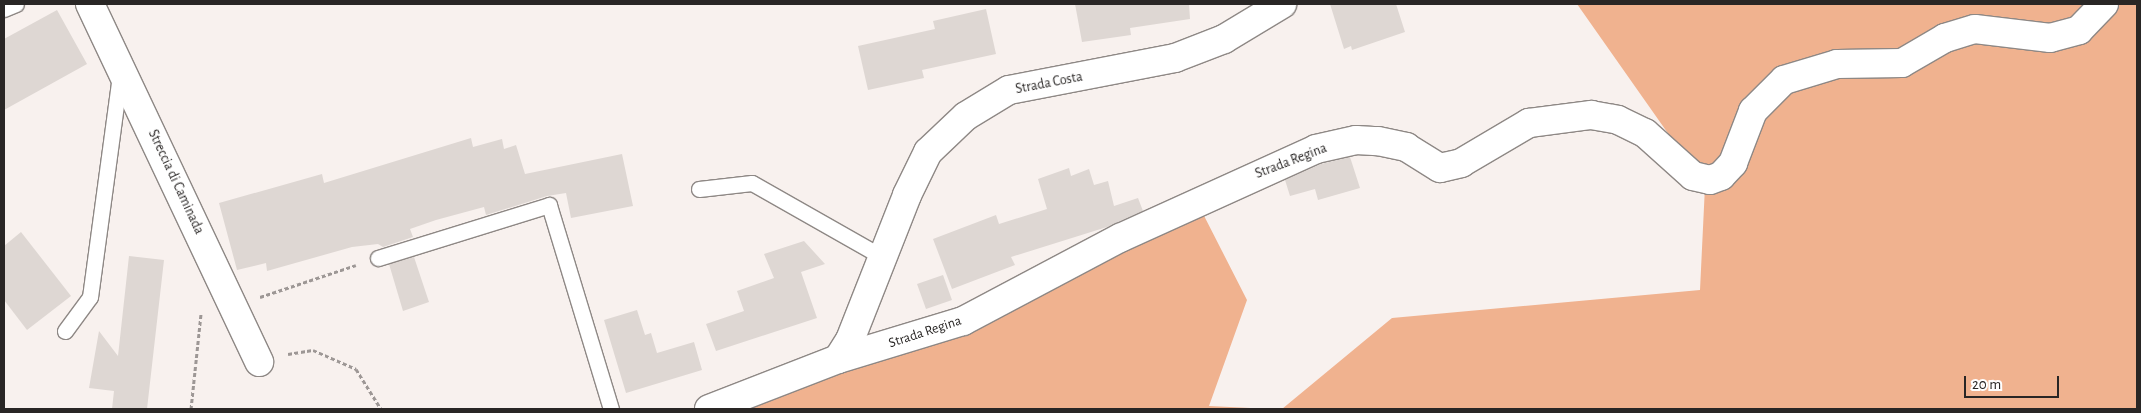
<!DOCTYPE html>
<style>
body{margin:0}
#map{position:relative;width:2141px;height:413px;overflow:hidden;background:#f8f1ee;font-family:"Alegreya Sans",sans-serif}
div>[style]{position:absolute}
.forest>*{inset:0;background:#f0b28f}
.building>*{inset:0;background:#ded7d3}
.path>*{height:3px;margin-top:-1.5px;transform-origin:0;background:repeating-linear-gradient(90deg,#9d9795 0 4px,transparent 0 6.5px)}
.roads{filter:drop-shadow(1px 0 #8e8885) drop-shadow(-1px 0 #8e8885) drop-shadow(0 1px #8e8885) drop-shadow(0 -1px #8e8885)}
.service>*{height:15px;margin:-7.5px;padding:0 7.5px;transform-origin:7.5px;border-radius:7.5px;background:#fff}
.minor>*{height:28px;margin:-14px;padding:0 14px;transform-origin:14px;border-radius:14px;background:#fff}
span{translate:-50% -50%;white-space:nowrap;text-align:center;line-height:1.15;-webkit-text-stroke:4px #fff;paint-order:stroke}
.street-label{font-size:14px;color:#292625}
.frame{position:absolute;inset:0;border:5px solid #292625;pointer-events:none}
.scale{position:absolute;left:1964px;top:376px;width:95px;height:22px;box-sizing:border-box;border:2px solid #292625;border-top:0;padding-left:6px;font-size:15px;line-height:18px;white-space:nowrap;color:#292625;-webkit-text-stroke:4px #fff;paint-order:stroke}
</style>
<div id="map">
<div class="forest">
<div style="clip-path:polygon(1577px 4px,2137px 4px,2137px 409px,1282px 409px,1392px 318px,1700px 290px,1705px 186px)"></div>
<div style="clip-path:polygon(1197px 202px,1247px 300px,1209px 406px,1271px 409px,741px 409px,963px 321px)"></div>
</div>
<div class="building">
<div style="clip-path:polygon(1075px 4px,1189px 4px,1190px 19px,1130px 28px,1131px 35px,1082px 42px)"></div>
<div style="clip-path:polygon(1330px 4px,1396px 4px,1405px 32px,1352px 50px,1351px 46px,1344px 49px)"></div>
<div style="clip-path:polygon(986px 9px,996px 54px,922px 70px,924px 78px,868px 90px,858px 46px,935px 29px,933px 21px)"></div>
<div style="clip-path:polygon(57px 10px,87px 64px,4px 110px,4px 39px)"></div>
<div style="clip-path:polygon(471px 138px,473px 147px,502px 139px,504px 149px,516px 145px,525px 174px,622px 154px,633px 206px,571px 218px,566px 193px,547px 196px,486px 215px,484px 207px,436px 220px,410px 229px,413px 237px,383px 247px,378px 244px,352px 247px,267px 271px,266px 263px,237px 270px,219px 203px,322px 174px,324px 183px)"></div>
<div style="clip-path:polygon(1350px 157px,1360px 188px,1318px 200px,1315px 189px,1290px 196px,1285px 180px,1321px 164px)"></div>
<div style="clip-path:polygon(1069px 168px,1071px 176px,1089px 169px,1094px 185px,1108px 181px,1114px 206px,1138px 198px,1143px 211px,1118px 222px,1116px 215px,1118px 222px,1107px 227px,1011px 257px,1015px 265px,952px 289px,933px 239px,996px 215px,999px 224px,1047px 209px,1038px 179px)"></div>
<div style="clip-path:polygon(21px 232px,71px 296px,27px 330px,4px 300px,4px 246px)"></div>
<div style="clip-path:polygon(804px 241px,825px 264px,801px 272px,817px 318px,716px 351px,706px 324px,744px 311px,737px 291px,774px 278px,764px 254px)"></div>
<div style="clip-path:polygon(129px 256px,164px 260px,147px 409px,112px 409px,114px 391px,89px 388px,99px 331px,118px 356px)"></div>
<div style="clip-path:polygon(414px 257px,429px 302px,403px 311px,389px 264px)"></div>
<div style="clip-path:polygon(943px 275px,952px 300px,926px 309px,917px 284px)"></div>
<div style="clip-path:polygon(637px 310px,645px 335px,651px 333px,657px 353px,694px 342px,702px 370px,626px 393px,604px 320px)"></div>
</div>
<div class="path">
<div style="left:260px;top:297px;width:101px;rotate:-18.4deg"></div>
<div style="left:288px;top:354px;width:25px;rotate:-9deg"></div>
<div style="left:313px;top:350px;width:47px;rotate:23.8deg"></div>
<div style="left:356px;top:369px;width:47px;rotate:58deg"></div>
<div style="left:191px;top:409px;width:96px;rotate:-84deg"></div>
</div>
<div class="roads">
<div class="service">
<div style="left:4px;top:9px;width:13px;rotate:-23deg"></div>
<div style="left:699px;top:189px;width:53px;rotate:-6.5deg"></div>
<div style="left:752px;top:183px;width:152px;rotate:29.6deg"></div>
<div style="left:378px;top:258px;width:179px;rotate:-17.2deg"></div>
<div style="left:549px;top:205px;width:213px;rotate:73.1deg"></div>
<div style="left:65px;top:331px;width:42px;rotate:-53.7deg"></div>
<div style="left:90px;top:297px;width:224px;rotate:-82.3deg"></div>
</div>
<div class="minor">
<div style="left:90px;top:4px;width:396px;rotate:64.7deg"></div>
<div style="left:838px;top:359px;width:22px;rotate:-58deg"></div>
<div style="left:850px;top:340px;width:156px;rotate:-68.5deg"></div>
<div style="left:907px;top:195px;width:48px;rotate:-64deg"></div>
<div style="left:928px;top:152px;width:52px;rotate:-43.5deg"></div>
<div style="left:966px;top:116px;width:50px;rotate:-31.2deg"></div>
<div style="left:1009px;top:90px;width:169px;rotate:-10.9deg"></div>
<div style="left:1175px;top:58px;width:53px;rotate:-21.2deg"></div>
<div style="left:1224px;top:39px;width:68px;rotate:-31.1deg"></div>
<div style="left:709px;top:409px;width:138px;rotate:-21.2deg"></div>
<div style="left:838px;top:359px;width:131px;rotate:-16.9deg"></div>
<div style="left:963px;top:321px;width:178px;rotate:-27.9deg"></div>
<div style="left:1120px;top:238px;width:215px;rotate:-24.4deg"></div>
<div style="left:1316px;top:149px;width:41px;rotate:-12.7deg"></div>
<div style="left:1356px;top:140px;width:22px;rotate:3deg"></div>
<div style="left:1378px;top:141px;width:29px;rotate:12deg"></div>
<div style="left:1406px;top:147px;width:40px;rotate:32deg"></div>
<div style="left:1440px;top:168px;width:22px;rotate:-13deg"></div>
<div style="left:1461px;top:163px;width:79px;rotate:-30.5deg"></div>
<div style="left:1529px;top:123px;width:63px;rotate:-7.4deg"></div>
<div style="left:1591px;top:115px;width:27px;rotate:10deg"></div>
<div style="left:1618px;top:120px;width:30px;rotate:26deg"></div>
<div style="left:1645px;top:133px;width:64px;rotate:41.9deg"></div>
<div style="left:1693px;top:176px;width:17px;rotate:13deg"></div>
<div style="left:1710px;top:180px;width:12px;rotate:-20deg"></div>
<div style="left:1721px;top:176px;width:18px;rotate:-47deg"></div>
<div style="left:1733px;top:163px;width:56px;rotate:-69deg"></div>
<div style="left:1753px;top:111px;width:44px;rotate:-45deg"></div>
<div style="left:1784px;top:80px;width:55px;rotate:-16.8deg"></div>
<div style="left:1837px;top:64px;width:65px;rotate:-0.9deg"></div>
<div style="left:1902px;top:63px;width:50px;rotate:-30.2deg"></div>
<div style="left:1945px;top:38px;width:31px;rotate:-17deg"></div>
<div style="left:1975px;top:29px;width:76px;rotate:6.8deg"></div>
<div style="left:2050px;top:38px;width:30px;rotate:-15deg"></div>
<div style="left:2079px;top:30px;width:36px;rotate:-46deg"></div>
</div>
</div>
<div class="street-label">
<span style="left:1049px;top:83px;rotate:-11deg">Strada Costa</span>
<span style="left:1291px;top:161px;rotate:-21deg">Strada Regina</span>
<span style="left:176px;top:182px;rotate:65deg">Streccia di Caminada</span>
<span style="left:925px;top:332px;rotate:-18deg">Strada Regina</span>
</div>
<div class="frame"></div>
<div class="scale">20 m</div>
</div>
